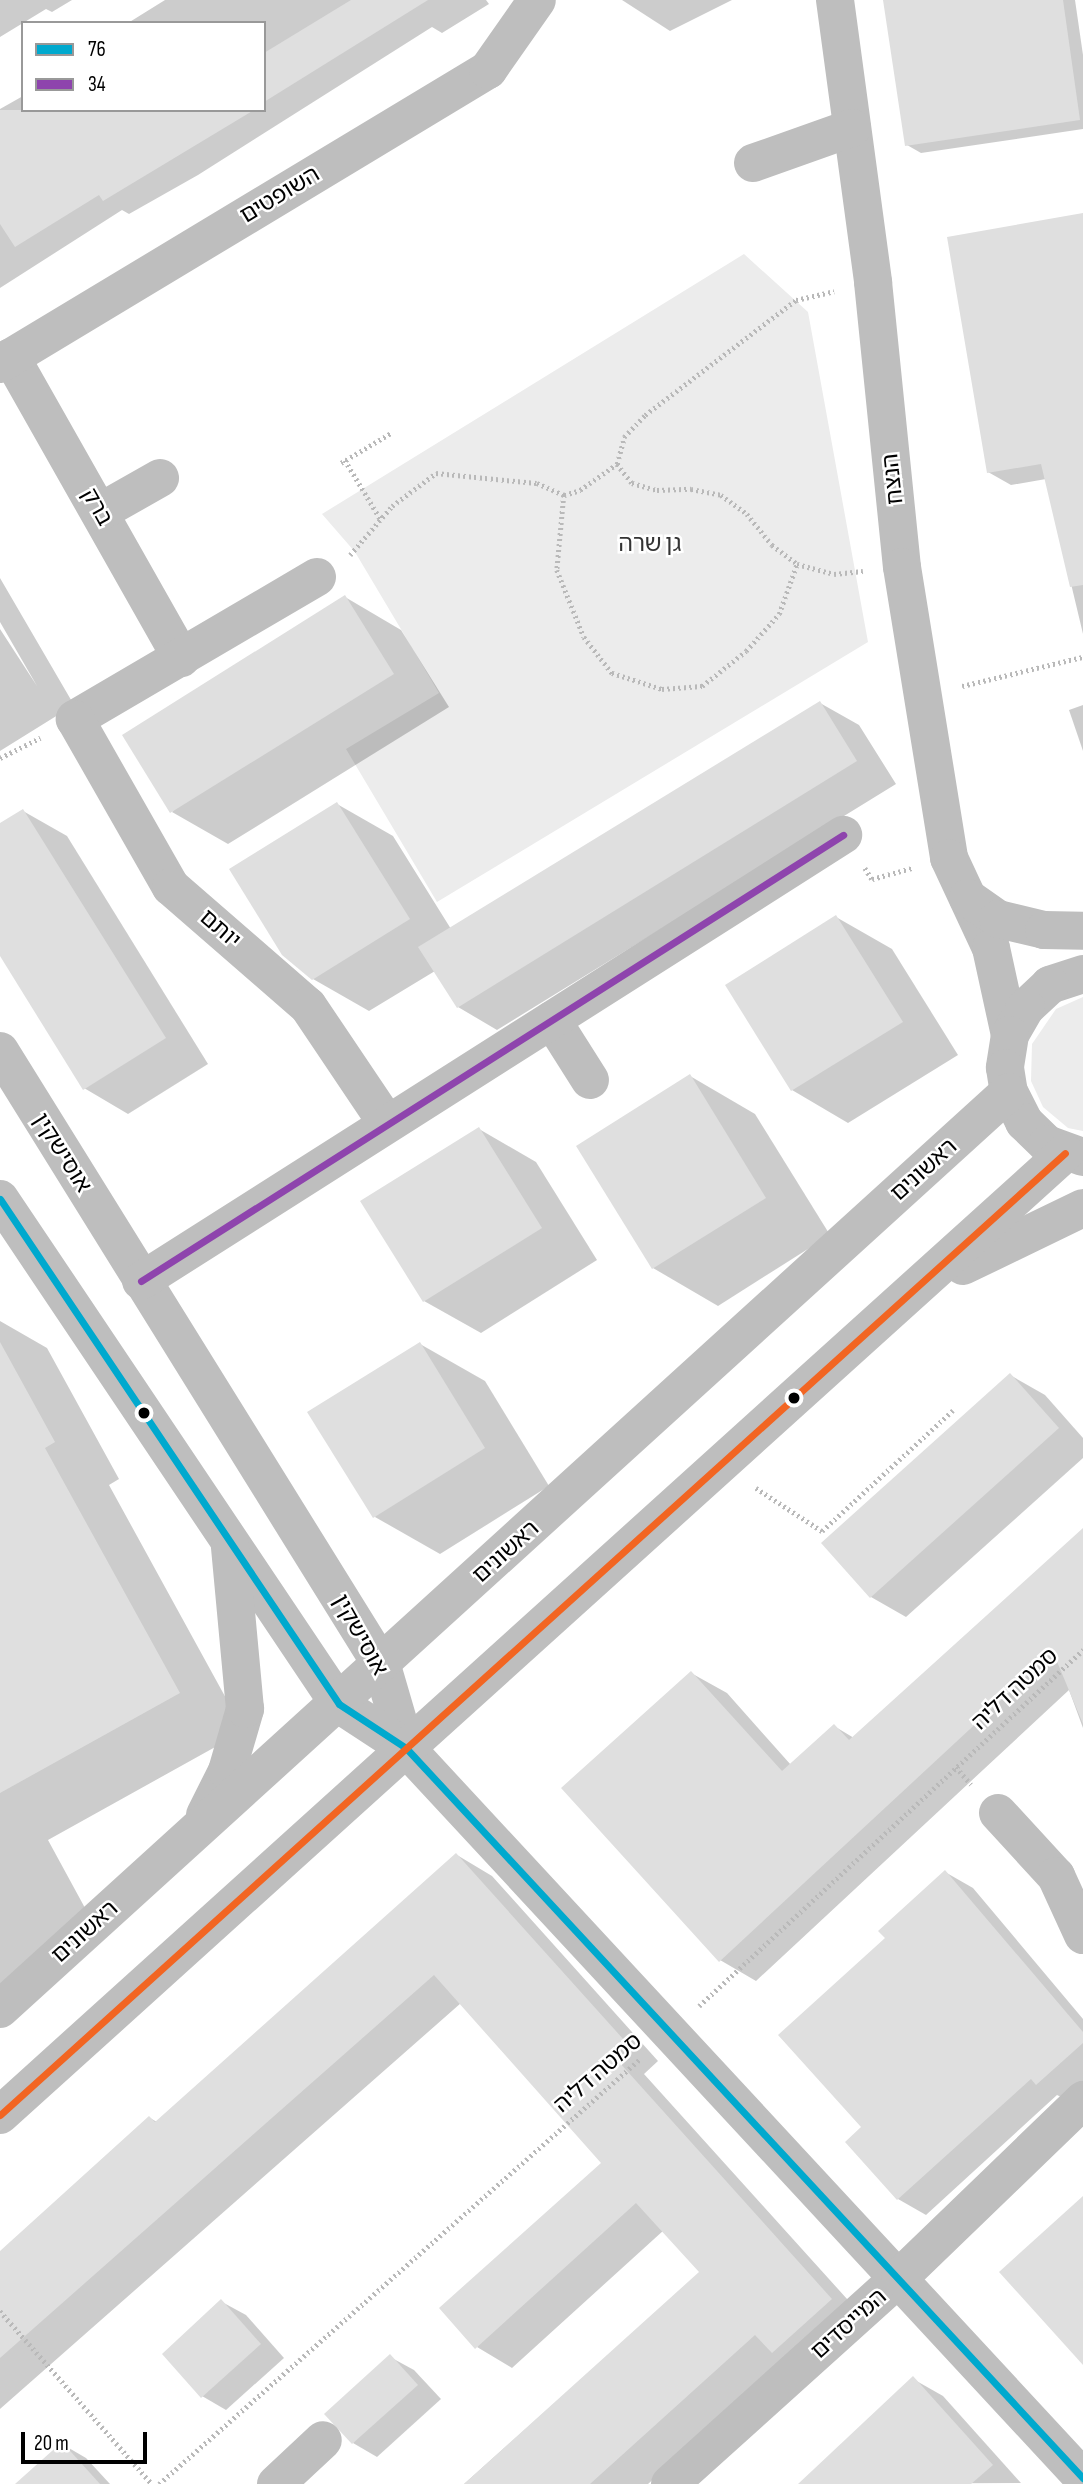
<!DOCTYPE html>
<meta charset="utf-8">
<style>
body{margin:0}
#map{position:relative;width:1083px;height:2484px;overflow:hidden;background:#fff;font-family:"Sofia Sans Condensed","Noto Sans Hebrew",sans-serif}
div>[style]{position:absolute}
.green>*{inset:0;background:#ececec}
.shadow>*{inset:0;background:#0003}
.building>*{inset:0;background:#dfdfdf}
.path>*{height:4.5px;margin-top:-2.25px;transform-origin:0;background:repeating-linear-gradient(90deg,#b9b9b9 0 2px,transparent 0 5.5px)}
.minor>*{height:38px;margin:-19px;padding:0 19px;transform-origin:19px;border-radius:19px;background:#bebebe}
.bus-1>*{height:7px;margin:-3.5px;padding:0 3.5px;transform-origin:3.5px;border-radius:3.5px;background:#00a9ce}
.bus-2>*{height:7px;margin:-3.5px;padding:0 3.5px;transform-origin:3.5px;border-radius:3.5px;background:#8e44ad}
.bus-3>*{height:7px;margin:-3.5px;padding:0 3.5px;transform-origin:3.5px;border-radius:3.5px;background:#f26522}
.dots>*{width:19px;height:19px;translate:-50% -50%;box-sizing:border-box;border:4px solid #fff;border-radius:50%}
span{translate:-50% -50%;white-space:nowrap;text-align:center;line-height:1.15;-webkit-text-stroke:5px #fff;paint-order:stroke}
.street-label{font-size:23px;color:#000}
.park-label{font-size:23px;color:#333}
.legend{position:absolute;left:21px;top:21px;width:245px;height:91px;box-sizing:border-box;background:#fff;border:2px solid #999;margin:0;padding:9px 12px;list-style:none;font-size:21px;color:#000}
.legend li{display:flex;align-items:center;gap:14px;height:35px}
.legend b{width:35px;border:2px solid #999}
.scale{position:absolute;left:21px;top:2432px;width:126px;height:32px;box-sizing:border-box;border:4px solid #000;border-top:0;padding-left:9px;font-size:21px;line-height:24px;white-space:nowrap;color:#000;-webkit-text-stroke:5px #fff;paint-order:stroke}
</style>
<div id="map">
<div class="green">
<div style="clip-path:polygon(744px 254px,808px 312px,868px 642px,437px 902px,346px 749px,439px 693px,355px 552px,322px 514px)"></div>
<div style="clip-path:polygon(1083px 997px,1083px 1131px,1068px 1128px,1043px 1107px,1031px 1081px,1032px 1044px,1056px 1009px)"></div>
</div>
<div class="shadow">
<div style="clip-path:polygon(0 0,72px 0,52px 12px,46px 9px,0 37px)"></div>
<div style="clip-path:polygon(165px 0,486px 0,489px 4px,442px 33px,432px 27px,198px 175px,129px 214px,122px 210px,0 288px,0 109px,23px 96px,23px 110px,264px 110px,264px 23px,128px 23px)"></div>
<div style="clip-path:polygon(622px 0,732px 0,670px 31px)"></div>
<div style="clip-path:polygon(886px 0,1075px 0,1083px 55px,1083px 129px,921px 153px,907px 145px)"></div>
<div style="clip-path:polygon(1083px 215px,1083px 634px,1046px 479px,1011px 485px,988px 472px)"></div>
<div style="clip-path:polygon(0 578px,74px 705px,0 751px,0 629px,37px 686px,0 622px)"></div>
<div style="clip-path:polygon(345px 597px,401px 630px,449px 707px,228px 844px,172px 812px)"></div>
<div style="clip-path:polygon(820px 703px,859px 725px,896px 784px,497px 1030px,458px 1007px,435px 971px,369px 1011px,313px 979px,337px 804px,393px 836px,451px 929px)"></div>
<div style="clip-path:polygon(1083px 705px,1083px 751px,1069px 710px)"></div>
<div style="clip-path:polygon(23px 811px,67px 836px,208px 1064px,128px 1114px,84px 1088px,0 953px,0 825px)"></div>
<div style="clip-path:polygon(836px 917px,892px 949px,958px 1055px,848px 1123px,792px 1090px)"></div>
<div style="clip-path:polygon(690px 1076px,755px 1114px,830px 1235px,718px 1306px,653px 1268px)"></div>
<div style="clip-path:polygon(479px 1129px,536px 1162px,597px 1260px,481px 1333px,424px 1301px)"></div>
<div style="clip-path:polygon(0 1321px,47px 1348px,119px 1479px,109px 1485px,244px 1731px,48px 1840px,97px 1930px,0 1984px)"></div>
<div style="clip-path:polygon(420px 1344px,485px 1381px,549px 1486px,440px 1554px,375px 1517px)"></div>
<div style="clip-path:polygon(1010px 1375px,1045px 1395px,1083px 1438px,1083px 1458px,906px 1617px,871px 1597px,823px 1544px)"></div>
<div style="clip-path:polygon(1083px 1537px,1083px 1728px,1069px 1690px,756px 1981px,720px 1960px,691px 1673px,727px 1693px,791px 1765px,834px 1726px,854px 1738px)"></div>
<div style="clip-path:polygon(457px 1855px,492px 1876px,658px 2061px,644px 2074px,866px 2320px,786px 2359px,648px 2484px,464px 2484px,701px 2272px,664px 2230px,512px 2368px,477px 2347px,603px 2163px,461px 2003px,0 2409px,0 2253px,150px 2118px,157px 2122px)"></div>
<div style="clip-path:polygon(945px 1872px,973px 1888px,1083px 2019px,1083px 2083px,1065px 2099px,1057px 2095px,926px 2215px,898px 2199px,847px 2142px,864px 2128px)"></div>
<div style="clip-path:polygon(222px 2302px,246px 2315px,284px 2358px,226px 2410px,202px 2396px)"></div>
<div style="clip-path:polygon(390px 2357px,414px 2370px,441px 2399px,377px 2457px,353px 2443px)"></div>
<div style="clip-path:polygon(913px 2379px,943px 2396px,1021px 2483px,799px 2484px)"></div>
<div style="clip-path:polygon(62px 2444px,86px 2458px,110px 2484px,18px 2484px)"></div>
</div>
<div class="building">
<div style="clip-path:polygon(351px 0,428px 0,264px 102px,264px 53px)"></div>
<div style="clip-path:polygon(883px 0,1063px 0,1080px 120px,905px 146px)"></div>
<div style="clip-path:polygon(0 110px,254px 110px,103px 201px,99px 195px,15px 247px,0 224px)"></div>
<div style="clip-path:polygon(1083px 213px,1083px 585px,1070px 587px,1041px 464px,987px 473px,947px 237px)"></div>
<div style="clip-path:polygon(345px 595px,394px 674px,170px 813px,122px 735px)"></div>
<div style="clip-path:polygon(820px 701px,857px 761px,457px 1008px,418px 947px)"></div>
<div style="clip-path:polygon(337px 802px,410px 919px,312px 980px,282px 955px,229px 869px)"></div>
<div style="clip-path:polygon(23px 809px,166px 1038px,83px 1090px,0 956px,0 823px)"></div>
<div style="clip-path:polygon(836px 915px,903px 1022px,791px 1091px,725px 985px)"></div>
<div style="clip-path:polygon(690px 1074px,766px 1198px,652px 1269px,576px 1146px)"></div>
<div style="clip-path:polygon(479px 1127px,542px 1228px,423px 1302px,360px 1201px)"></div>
<div style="clip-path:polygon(0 1342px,55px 1442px,45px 1448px,180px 1693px,0 1793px)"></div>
<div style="clip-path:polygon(420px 1342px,485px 1448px,373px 1518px,307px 1412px)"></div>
<div style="clip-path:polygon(1010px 1373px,1059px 1428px,870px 1598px,821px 1543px)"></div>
<div style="clip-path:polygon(1083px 1528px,1083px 1724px,1053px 1652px,719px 1962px,561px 1788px,691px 1671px,782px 1771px,834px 1724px,849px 1740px)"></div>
<div style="clip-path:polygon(456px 1853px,624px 2040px,610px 2052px,832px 2299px,772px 2353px,755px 2335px,590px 2484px,464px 2484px,699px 2272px,636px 2203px,475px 2349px,439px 2308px,601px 2163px,434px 1975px,0 2358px,0 2251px,149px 2116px,155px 2122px)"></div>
<div style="clip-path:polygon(945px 1870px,1083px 2032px,1083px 2043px,1036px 2085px,1031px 2079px,897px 2200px,845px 2142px,861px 2127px,778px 2035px,885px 1938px,878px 1931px)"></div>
<div style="clip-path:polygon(1083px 2196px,1083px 2365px,999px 2272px)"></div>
<div style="clip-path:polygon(221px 2299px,261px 2344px,201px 2398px,162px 2354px)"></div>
<div style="clip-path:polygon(390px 2354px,418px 2385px,352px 2444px,324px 2414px)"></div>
<div style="clip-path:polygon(913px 2376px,993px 2465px,971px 2484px,798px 2484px)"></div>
<div style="clip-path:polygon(62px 2442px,100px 2484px,15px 2484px)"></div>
</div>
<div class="path">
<div style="left:345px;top:460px;width:70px;rotate:59deg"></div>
<div style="left:341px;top:463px;width:58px;rotate:-31deg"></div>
<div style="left:617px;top:464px;width:24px;rotate:52deg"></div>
<div style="left:632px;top:483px;width:26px;rotate:16deg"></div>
<div style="left:657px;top:490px;width:34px;rotate:-2deg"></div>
<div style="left:691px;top:489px;width:31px;rotate:11deg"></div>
<div style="left:721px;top:495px;width:32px;rotate:36deg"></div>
<div style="left:747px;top:514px;width:40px;rotate:51deg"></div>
<div style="left:772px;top:545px;width:31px;rotate:37deg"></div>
<div style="left:797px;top:564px;width:38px;rotate:15deg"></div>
<div style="left:834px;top:574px;width:29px;rotate:-6deg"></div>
<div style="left:564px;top:495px;width:75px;rotate:95.3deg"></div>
<div style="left:557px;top:570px;width:72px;rotate:68.1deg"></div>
<div style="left:584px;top:637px;width:46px;rotate:52.1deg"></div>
<div style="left:612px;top:673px;width:52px;rotate:17.7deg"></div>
<div style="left:662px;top:689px;width:40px;rotate:-4.3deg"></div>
<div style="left:702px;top:686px;width:56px;rotate:-38.5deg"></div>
<div style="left:746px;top:651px;width:50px;rotate:-48.3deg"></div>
<div style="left:779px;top:614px;width:53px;rotate:-70.2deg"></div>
<div style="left:350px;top:555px;width:65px;rotate:-49.4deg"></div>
<div style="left:392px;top:506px;width:55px;rotate:-36.9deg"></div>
<div style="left:436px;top:473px;width:101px;rotate:5.7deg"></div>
<div style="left:537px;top:483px;width:30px;rotate:24deg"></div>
<div style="left:564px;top:495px;width:17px;rotate:-17deg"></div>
<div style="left:580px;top:490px;width:45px;rotate:-35.1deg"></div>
<div style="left:617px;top:464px;width:28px;rotate:-75deg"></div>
<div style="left:624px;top:437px;width:30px;rotate:-46deg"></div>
<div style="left:645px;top:415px;width:190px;rotate:-37.3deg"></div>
<div style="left:796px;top:300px;width:39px;rotate:-13deg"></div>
<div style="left:962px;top:686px;width:124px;rotate:-13.5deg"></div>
<div style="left:0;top:758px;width:45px;rotate:-26.6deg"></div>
<div style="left:865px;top:868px;width:13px;rotate:58deg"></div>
<div style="left:872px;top:879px;width:41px;rotate:-15.4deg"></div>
<div style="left:756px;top:1488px;width:79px;rotate:33.1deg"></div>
<div style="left:822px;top:1531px;width:178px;rotate:-42.7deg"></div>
<div style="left:956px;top:1767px;width:23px;rotate:49deg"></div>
<div style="left:699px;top:2006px;width:524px;rotate:-42.83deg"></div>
<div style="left:0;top:2311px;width:230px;rotate:48.7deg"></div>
<div style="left:159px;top:2484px;width:642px;rotate:-41.46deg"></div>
</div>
<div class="minor">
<div style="left:835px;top:0;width:285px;rotate:82.3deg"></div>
<div style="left:873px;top:282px;width:286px;rotate:84.2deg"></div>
<div style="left:902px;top:567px;width:295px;rotate:80.8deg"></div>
<div style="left:949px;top:858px;width:99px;rotate:65deg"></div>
<div style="left:991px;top:948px;width:89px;rotate:77.7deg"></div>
<div style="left:753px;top:163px;width:105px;rotate:-19.5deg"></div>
<div style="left:11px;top:357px;width:346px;rotate:60.5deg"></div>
<div style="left:0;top:364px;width:570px;rotate:-31.07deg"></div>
<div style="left:488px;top:70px;width:85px;rotate:-55deg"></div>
<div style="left:100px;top:512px;width:69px;rotate:-29.5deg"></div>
<div style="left:317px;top:577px;width:281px;rotate:149.6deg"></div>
<div style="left:75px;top:719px;width:193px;rotate:60.3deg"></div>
<div style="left:171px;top:887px;width:181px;rotate:41deg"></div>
<div style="left:308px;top:1006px;width:140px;rotate:56.1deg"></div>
<div style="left:968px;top:898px;width:37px;rotate:35deg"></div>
<div style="left:998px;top:919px;width:47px;rotate:13.4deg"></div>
<div style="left:1044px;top:930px;width:39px;rotate:1deg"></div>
<div style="left:1083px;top:974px;width:35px;rotate:162deg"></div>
<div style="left:1050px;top:985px;width:33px;rotate:137deg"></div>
<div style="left:1026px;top:1007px;width:32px;rotate:120deg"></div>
<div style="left:1010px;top:1035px;width:33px;rotate:99deg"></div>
<div style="left:1005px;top:1068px;width:24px;rotate:81deg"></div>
<div style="left:1009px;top:1092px;width:34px;rotate:63deg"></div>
<div style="left:1024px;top:1122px;width:32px;rotate:44deg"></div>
<div style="left:1047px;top:1144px;width:38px;rotate:20deg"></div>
<div style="left:552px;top:1020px;width:71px;rotate:57.7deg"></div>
<div style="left:0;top:1051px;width:724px;rotate:58.15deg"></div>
<div style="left:382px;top:1666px;width:85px;rotate:73.7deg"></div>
<div style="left:0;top:1199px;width:608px;rotate:56.13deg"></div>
<div style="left:339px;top:1704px;width:80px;rotate:33.3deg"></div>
<div style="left:406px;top:1748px;width:996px;rotate:47.16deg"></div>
<div style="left:963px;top:1266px;width:133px;rotate:-25.8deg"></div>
<div style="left:141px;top:1281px;width:832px;rotate:-32.43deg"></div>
<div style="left:998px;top:1813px;width:86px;rotate:47.4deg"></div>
<div style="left:1056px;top:1876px;width:65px;rotate:65.4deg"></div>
<div style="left:205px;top:1815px;width:49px;rotate:-63.4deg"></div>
<div style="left:227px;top:1771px;width:65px;rotate:-73.8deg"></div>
<div style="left:245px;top:1709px;width:163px;rotate:-95.3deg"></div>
<div style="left:0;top:2009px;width:1363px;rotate:-42.27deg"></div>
<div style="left:0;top:2115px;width:1435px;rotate:-42.09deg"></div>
<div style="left:276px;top:2484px;width:64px;rotate:-43.1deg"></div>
<div style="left:670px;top:2484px;width:309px;rotate:-42deg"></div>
<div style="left:900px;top:2277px;width:255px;rotate:-44deg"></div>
</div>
<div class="bus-1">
<div style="left:0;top:1199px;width:608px;rotate:56.13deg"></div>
<div style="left:339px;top:1704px;width:80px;rotate:33.3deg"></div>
<div style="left:406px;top:1748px;width:996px;rotate:47.16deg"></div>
</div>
<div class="bus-2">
<div style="left:141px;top:1281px;width:832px;rotate:-32.43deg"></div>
</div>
<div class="bus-3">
<div style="left:0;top:2115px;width:1435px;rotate:-42.09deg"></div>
</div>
<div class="dots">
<div style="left:794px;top:1398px;background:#000"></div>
<div style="left:144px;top:1413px;background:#000"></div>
</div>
<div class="street-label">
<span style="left:280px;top:195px;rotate:-31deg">השופטים</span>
<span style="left:893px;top:479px;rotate:-96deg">הנצח</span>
<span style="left:97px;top:507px;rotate:61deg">ברק</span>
<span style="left:220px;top:929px;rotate:41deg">יותם</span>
<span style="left:62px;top:1153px;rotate:58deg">אוסישקין</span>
<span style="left:924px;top:1170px;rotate:-42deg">ראשונים</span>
<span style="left:506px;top:1552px;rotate:-42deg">ראשונים</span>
<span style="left:360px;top:1635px;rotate:61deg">אוסישקין</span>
<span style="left:1015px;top:1689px;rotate:-43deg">סמטה דליה</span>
<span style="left:85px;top:1932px;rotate:-42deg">ראשונים</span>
<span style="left:598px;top:2073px;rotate:-41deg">סמטה דליה</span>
<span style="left:849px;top:2324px;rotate:-42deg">המייסדים</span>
</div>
<div class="park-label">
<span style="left:650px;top:544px">גן שרה</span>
</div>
<ul class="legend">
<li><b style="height:9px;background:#00a9ce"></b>76</li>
<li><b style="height:9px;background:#8e44ad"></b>34</li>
</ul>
<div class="scale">20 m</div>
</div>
